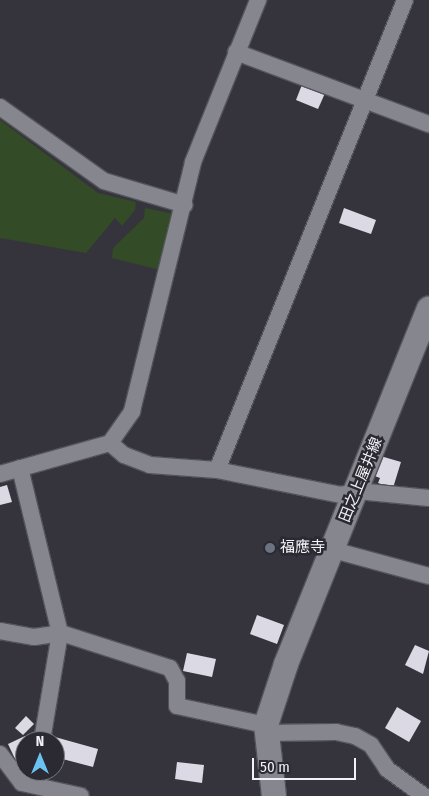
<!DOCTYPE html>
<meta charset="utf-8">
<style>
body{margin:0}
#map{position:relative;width:429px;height:796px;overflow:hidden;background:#35343c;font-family:"Fira Sans Condensed","Noto Sans JP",sans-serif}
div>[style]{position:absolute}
.green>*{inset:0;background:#334b26}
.building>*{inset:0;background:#dbdae4}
.roads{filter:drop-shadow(1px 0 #53535a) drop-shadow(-1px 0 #53535a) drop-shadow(0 1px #53535a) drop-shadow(0 -1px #53535a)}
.street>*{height:16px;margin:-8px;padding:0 8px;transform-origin:8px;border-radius:8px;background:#86868f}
.secondary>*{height:24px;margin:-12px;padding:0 12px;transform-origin:12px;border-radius:12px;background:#86868f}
.dots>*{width:14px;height:14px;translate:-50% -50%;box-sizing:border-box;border:2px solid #2b2a32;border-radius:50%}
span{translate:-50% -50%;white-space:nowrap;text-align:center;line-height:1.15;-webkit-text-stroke:5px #2b2a32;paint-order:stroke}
.street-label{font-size:15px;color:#f1f1f6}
.poi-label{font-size:15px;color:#f1f1f6}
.left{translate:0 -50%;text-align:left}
.north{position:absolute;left:15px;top:731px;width:50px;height:50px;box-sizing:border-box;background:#2b2a32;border:1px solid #7a7a80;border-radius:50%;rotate:0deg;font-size:14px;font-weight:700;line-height:20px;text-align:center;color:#f1f1f6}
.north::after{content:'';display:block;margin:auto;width:18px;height:22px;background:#6ac3f1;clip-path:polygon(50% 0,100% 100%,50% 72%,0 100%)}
.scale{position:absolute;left:252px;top:758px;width:104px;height:22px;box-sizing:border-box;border:2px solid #f1f1f6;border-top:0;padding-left:6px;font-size:15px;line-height:18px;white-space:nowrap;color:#f1f1f6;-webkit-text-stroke:4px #2b2a32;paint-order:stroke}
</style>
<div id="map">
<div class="green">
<div style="clip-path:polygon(0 120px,98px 193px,136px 202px,135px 210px,122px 226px,115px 218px,86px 253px,0 238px)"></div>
<div style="clip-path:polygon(145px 208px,174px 214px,160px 270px,112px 258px,113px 248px,144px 218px)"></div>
</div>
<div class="building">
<div style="clip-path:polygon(303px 82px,326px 91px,318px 109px,296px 100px)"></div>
<div style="clip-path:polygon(344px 208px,376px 220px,371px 234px,339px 223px)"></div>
<div style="clip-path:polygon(377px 455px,401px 462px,393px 488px,378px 483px,380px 478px,372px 475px)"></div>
<div style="clip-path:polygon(7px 485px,12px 502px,0 505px,0 487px)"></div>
<div style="clip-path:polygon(257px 615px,284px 625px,277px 644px,250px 634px)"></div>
<div style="clip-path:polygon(415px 645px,429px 651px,423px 674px,405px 665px)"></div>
<div style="clip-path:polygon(187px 653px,216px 659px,212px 677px,183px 671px)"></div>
<div style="clip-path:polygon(397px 707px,421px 721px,409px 742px,385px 728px)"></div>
<div style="clip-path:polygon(26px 716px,34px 724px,23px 735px,15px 728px)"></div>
<div style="clip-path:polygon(25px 736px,25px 759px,15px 759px,8px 744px)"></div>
<div style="clip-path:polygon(55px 737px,98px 749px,93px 767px,55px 757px)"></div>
<div style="clip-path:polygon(177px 762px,204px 765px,202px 783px,175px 779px)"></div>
<div style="clip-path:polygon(36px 771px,46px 771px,41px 779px,34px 775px)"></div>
</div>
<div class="roads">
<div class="street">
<div style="left:236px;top:52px;width:206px;rotate:20.5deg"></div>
<div style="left:0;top:107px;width:128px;rotate:35.4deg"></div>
<div style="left:104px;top:181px;width:84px;rotate:16.5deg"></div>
<div style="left:110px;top:443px;width:18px;rotate:41deg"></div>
<div style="left:124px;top:455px;width:28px;rotate:21deg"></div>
<div style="left:150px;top:465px;width:67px;rotate:4.3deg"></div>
<div style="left:217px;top:470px;width:126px;rotate:11.4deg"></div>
<div style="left:341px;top:495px;width:16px;rotate:-14deg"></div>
<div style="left:357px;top:491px;width:72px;rotate:5.6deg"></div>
<div style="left:20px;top:468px;width:170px;rotate:76.4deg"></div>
<div style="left:60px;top:633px;width:109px;rotate:99.5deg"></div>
<div style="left:217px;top:470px;width:506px;rotate:-68.2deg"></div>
<div style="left:0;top:474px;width:114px;rotate:-15.7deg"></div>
<div style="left:110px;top:443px;width:39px;rotate:-55deg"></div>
<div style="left:132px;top:411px;width:256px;rotate:-76.2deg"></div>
<div style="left:193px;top:162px;width:175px;rotate:-68.1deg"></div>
<div style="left:333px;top:550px;width:99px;rotate:15.2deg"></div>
<div style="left:0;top:631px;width:35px;rotate:10deg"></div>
<div style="left:34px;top:637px;width:27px;rotate:-8deg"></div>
<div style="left:61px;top:633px;width:114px;rotate:17.8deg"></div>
<div style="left:170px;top:668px;width:15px;rotate:62deg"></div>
<div style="left:177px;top:681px;width:25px;rotate:90deg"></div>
<div style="left:177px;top:706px;width:91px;rotate:12.1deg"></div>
<div style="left:266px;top:733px;width:70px;rotate:-0.8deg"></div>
<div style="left:336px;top:732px;width:19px;rotate:12deg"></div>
<div style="left:355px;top:736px;width:18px;rotate:29deg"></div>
<div style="left:371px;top:745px;width:29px;rotate:56deg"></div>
<div style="left:387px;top:769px;width:46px;rotate:36.1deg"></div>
<div style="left:0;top:754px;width:36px;rotate:53deg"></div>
<div style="left:22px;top:783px;width:60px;rotate:12.4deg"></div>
</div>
<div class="secondary">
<div style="left:274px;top:796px;width:71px;rotate:-96.4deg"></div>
<div style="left:266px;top:725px;width:64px;rotate:-71.8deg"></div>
<div style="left:286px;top:664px;width:383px;rotate:-68.1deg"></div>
</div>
</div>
<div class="dots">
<div style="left:270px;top:548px;background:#6b7280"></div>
</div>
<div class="street-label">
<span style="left:361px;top:480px;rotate:-68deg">田之上屋井線</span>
</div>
<div class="poi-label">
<span class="left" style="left:280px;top:548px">福應寺</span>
</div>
<div class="north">N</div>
<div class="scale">50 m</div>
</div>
